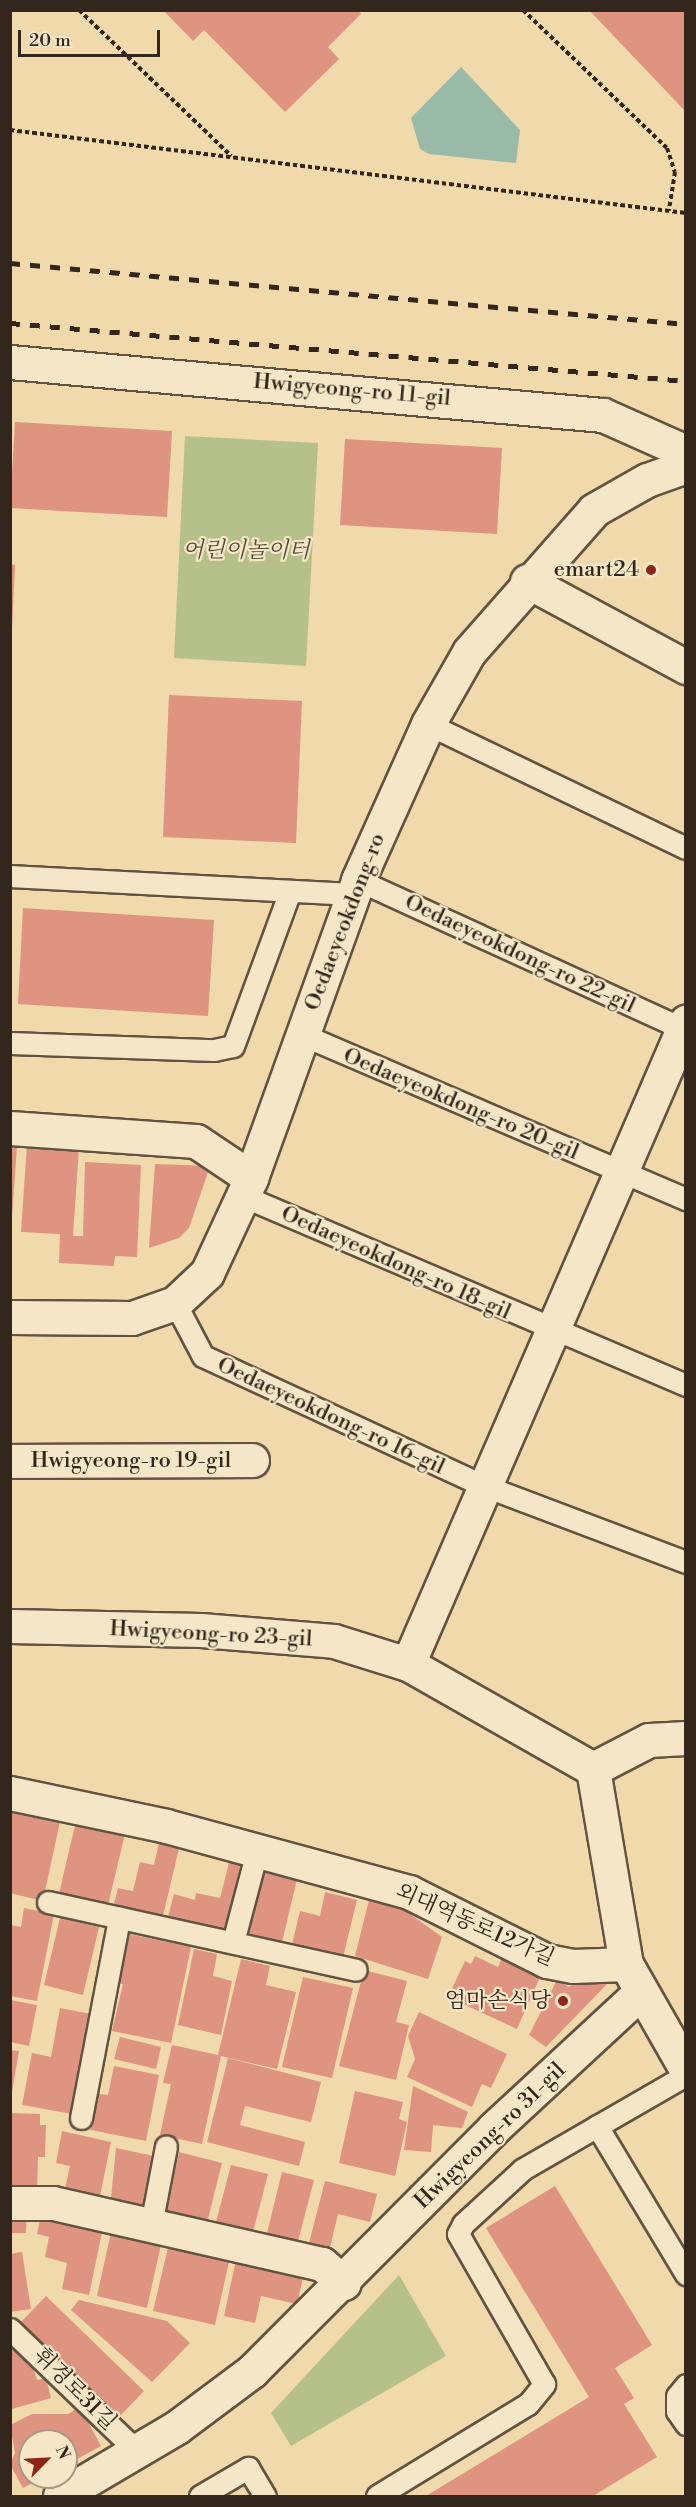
<!DOCTYPE html>
<meta charset="utf-8">
<style>
body{margin:0}
#map{position:relative;width:696px;height:2507px;overflow:hidden;background:#f0d9aa;font-family:"Libre Bodoni","Noto Serif KR",serif}
div>[style]{position:absolute}
.green>*{inset:0;background:#b6c08b}
.water>*{inset:0;background:#9abaa9}
.building>*{inset:0;background:#de9480}
.path>*{height:4px;margin-top:-2px;transform-origin:0;background:repeating-linear-gradient(90deg,#33261c 0 4.5px,transparent 0 7.5px)}
.roads{filter:drop-shadow(2px 0 #625340) drop-shadow(-2px 0 #625340) drop-shadow(0 2px #625340) drop-shadow(0 -2px #625340)}
.lane>*{height:21px;margin:-10.5px;padding:0 10.5px;transform-origin:10.5px;border-radius:10.5px;background:#f5e6c8}
.street>*{height:33px;margin:-16.5px;padding:0 16.5px;transform-origin:16.5px;border-radius:16.5px;background:#f5e6c8}
.secondary>*{height:33px;margin:-16.5px;padding:0 16.5px;transform-origin:16.5px;border-radius:16.5px;background:#f5e6c8}
.rail>*{height:4.5px;margin-top:-2.25px;transform-origin:0;background:repeating-linear-gradient(90deg,#33261c 0 10px,transparent 0 20px)}
.dots>*{width:16px;height:16px;translate:-50% -50%;box-sizing:border-box;border:3px solid #f5e6c8;border-radius:50%}
span{translate:-50% -50%;white-space:nowrap;text-align:center;line-height:1.15;-webkit-text-stroke:4.5px #f5e6c8;paint-order:stroke}
.street-label{font-size:22px;color:#33261c}
.park-label{font-size:22px;color:#544c38;font-style:italic}
.poi-label{font-size:22px;color:#33261c}
.right{translate:-100% -50%;text-align:right}
.frame{position:absolute;inset:0;border:12px solid #33261c;pointer-events:none}
.north{position:absolute;left:18px;top:2429px;width:60px;height:60px;box-sizing:border-box;background:#f5e6c8;border:2px solid #a79983;border-radius:50%;rotate:66deg;font-size:16px;font-weight:700;line-height:24px;text-align:center;color:#33261c}
.north::after{content:'';display:block;margin:auto;width:21px;height:27px;background:#8f2418;clip-path:polygon(50% 0,100% 100%,50% 72%,0 100%)}
.scale{position:absolute;left:18px;top:30px;width:142px;height:27px;box-sizing:border-box;border:3px solid #33261c;border-top:0;padding-left:8px;font-size:18px;line-height:21px;white-space:nowrap;color:#33261c;-webkit-text-stroke:4px #f5e6c8;paint-order:stroke}
</style>
<div id="map">
<div class="green">
<div style="clip-path:polygon(185px 436px,318px 443px,306px 666px,174px 658px)"></div>
<div style="clip-path:polygon(399px 2275px,446px 2356px,291px 2446px,271px 2413px)"></div>
</div>
<div class="water">
<div style="clip-path:polygon(461px 67px,520px 130px,516px 163px,429px 154px,420px 149px,411px 118px)"></div>
</div>
<div class="building">
<div style="clip-path:polygon(163px 10px,358px 10px,361px 14px,328px 47px,339px 59px,285px 112px,204px 30px,193px 41px)"></div>
<div style="clip-path:polygon(589px 10px,686px 10px,686px 112px)"></div>
<div style="clip-path:polygon(15px 422px,172px 431px,167px 517px,10px 508px)"></div>
<div style="clip-path:polygon(345px 439px,502px 448px,497px 534px,340px 525px)"></div>
<div style="clip-path:polygon(10px 564px,15px 565px,12px 630px,10px 630px)"></div>
<div style="clip-path:polygon(169px 695px,302px 701px,296px 843px,163px 837px)"></div>
<div style="clip-path:polygon(23px 908px,214px 920px,208px 1016px,18px 1004px)"></div>
<div style="clip-path:polygon(27px 1144px,79px 1148px,73px 1236px,83px 1236px,85px 1162px,141px 1165px,137px 1257px,115px 1256px,114px 1266px,59px 1263px,60px 1234px,21px 1232px)"></div>
<div style="clip-path:polygon(10px 1146px,17px 1147px,12px 1216px,10px 1216px)"></div>
<div style="clip-path:polygon(155px 1164px,210px 1166px,189px 1228px,179px 1238px,149px 1248px)"></div>
<div style="clip-path:polygon(10px 1800px,62px 1812px,43px 1901px,10px 1893px)"></div>
<div style="clip-path:polygon(76px 1821px,125px 1834px,107px 1909px,58px 1898px)"></div>
<div style="clip-path:polygon(160px 1838px,180px 1844px,162px 1920px,113px 1908px,118px 1888px,133px 1891px,140px 1862px,154px 1865px)"></div>
<div style="clip-path:polygon(230px 1859px,241px 1862px,225px 1934px,167px 1920px,174px 1894px,195px 1900px,196px 1893px,220px 1898px)"></div>
<div style="clip-path:polygon(263px 1862px,299px 1871px,282px 1942px,246px 1933px)"></div>
<div style="clip-path:polygon(325px 1892px,357px 1900px,343px 1957px,292px 1944px,300px 1911px,320px 1916px)"></div>
<div style="clip-path:polygon(369px 1900px,406px 1911px,442px 1937px,428px 1979px,355px 1956px)"></div>
<div style="clip-path:polygon(24px 1908px,54px 1914px,37px 2001px,10px 1996px,10px 1925px,21px 1927px)"></div>
<div style="clip-path:polygon(60px 1918px,99px 1927px,83px 1995px,44px 1985px)"></div>
<div style="clip-path:polygon(124px 1933px,191px 1947px,171px 2043px,112px 2031px,123px 1984px,114px 1983px)"></div>
<div style="clip-path:polygon(194px 1949px,217px 1954px,213px 1976px,232px 1981px,221px 2035px,178px 2025px)"></div>
<div style="clip-path:polygon(475px 1956px,498px 1967px,502px 1958px,540px 1977px,517px 2029px,448px 1997px,465px 1961px,471px 1964px)"></div>
<div style="clip-path:polygon(241px 1959px,270px 1966px,266px 1985px,296px 1992px,277px 2069px,221px 2056px,202px 2144px,160px 2135px,171px 2084px,163px 2083px,172px 2045px,218px 2055px)"></div>
<div style="clip-path:polygon(364px 1970px,407px 1981px,396px 2022px,409px 2025px,396px 2080px,339px 2066px)"></div>
<div style="clip-path:polygon(600px 1972px,609px 1982px,546px 2047px,529px 2035px,558px 1978px,568px 1987px)"></div>
<div style="clip-path:polygon(303px 1977px,353px 1988px,332px 2078px,282px 2067px)"></div>
<div style="clip-path:polygon(10px 2000px,37px 2005px,29px 2046px,10px 2042px)"></div>
<div style="clip-path:polygon(60px 2008px,91px 2014px,78px 2115px,22px 2105px,32px 2053px,51px 2057px)"></div>
<div style="clip-path:polygon(419px 2012px,507px 2054px,491px 2088px,482px 2084px,472px 2107px,407px 2077px,415px 2059px,408px 2036px)"></div>
<div style="clip-path:polygon(120px 2037px,161px 2047px,156px 2069px,114px 2059px)"></div>
<div style="clip-path:polygon(10px 2050px,19px 2051px,12px 2092px,10px 2092px)"></div>
<div style="clip-path:polygon(228px 2058px,321px 2082px,311px 2122px,245px 2106px,240px 2125px,305px 2142px,299px 2166px,207px 2142px)"></div>
<div style="clip-path:polygon(114px 2066px,159px 2075px,146px 2141px,91px 2130px,99px 2094px,108px 2095px)"></div>
<div style="clip-path:polygon(413px 2086px,468px 2112px,462px 2128px,433px 2125px,431px 2152px,404px 2150px)"></div>
<div style="clip-path:polygon(355px 2091px,403px 2102px,399px 2119px,407px 2122px,395px 2176px,339px 2163px)"></div>
<div style="clip-path:polygon(10px 2113px,40px 2114px,40px 2125px,46px 2125px,45px 2157px,38px 2157px,37px 2194px,10px 2193px)"></div>
<div style="clip-path:polygon(62px 2131px,111px 2142px,98px 2206px,63px 2198px,70px 2166px,56px 2163px)"></div>
<div style="clip-path:polygon(116px 2148px,154px 2156px,142px 2214px,110px 2208px)"></div>
<div style="clip-path:polygon(179px 2152px,222px 2163px,206px 2227px,164px 2217px)"></div>
<div style="clip-path:polygon(231px 2165px,268px 2174px,252px 2236px,215px 2226px)"></div>
<div style="clip-path:polygon(282px 2172px,314px 2180px,298px 2241px,267px 2233px)"></div>
<div style="clip-path:polygon(325px 2181px,377px 2194px,370px 2222px,338px 2214px,328px 2256px,307px 2251px)"></div>
<div style="clip-path:polygon(555px 2186px,652px 2345px,615px 2368px,634px 2398px,624px 2404px,657px 2457px,593px 2496px,426px 2496px,589px 2397px,486px 2228px)"></div>
<div style="clip-path:polygon(10px 2206px,27px 2206px,26px 2233px,10px 2233px)"></div>
<div style="clip-path:polygon(42px 2210px,104px 2223px,89px 2295px,62px 2289px,67px 2263px,45px 2257px,49px 2237px,37px 2234px)"></div>
<div style="clip-path:polygon(112px 2228px,162px 2240px,147px 2308px,97px 2296px)"></div>
<div style="clip-path:polygon(170px 2239px,231px 2253px,215px 2325px,153px 2311px)"></div>
<div style="clip-path:polygon(238px 2250px,306px 2265px,297px 2304px,261px 2296px,255px 2323px,224px 2316px)"></div>
<div style="clip-path:polygon(22px 2252px,31px 2309px,10px 2312px,10px 2254px)"></div>
<div style="clip-path:polygon(46px 2296px,144px 2391px,119px 2417px,21px 2322px)"></div>
<div style="clip-path:polygon(79px 2300px,167px 2321px,190px 2343px,152px 2382px,71px 2310px)"></div>
<div style="clip-path:polygon(15px 2334px,21px 2356px,29px 2354px,37px 2380px,46px 2378px,51px 2398px,12px 2409px,10px 2336px)"></div>
<div style="clip-path:polygon(80px 2407px,101px 2446px,66px 2465px,66px 2441px,30px 2441px,30px 2477px,44px 2477px,23px 2488px,10px 2464px,15px 2453px,10px 2425px,32px 2414px,68px 2414px)"></div>
</div>
<div class="path">
<div style="left:79px;top:10px;width:211px;rotate:43.8deg"></div>
<div style="left:523px;top:10px;width:199px;rotate:43.8deg"></div>
<div style="left:667px;top:148px;width:25px;rotate:72deg"></div>
<div style="left:675px;top:172px;width:39px;rotate:99deg"></div>
<div style="left:10px;top:130px;width:681px;rotate:7deg"></div>
</div>
<div class="roads">
<div class="lane">
<div style="left:428px;top:724px;width:286px;rotate:25.7deg"></div>
<div style="left:10px;top:876px;width:342px;rotate:3deg"></div>
<div style="left:358px;top:880px;width:361px;rotate:24.6deg"></div>
<div style="left:303px;top:1035px;width:417px;rotate:23.2deg"></div>
<div style="left:10px;top:1043px;width:204px;rotate:2deg"></div>
<div style="left:214px;top:1050px;width:19px;rotate:-12deg"></div>
<div style="left:233px;top:1046px;width:165px;rotate:-69.8deg"></div>
<div style="left:243px;top:1196px;width:482px;rotate:23.1deg"></div>
<div style="left:175px;top:1303px;width:60px;rotate:62.2deg"></div>
<div style="left:203px;top:1356px;width:307px;rotate:24.8deg"></div>
<div style="left:482px;top:1485px;width:218px;rotate:20.7deg"></div>
<div style="left:48px;top:1902px;width:315px;rotate:12.4deg"></div>
<div style="left:233px;top:1942px;width:94px;rotate:-75.2deg"></div>
<div style="left:81px;top:2118px;width:204px;rotate:-79.2deg"></div>
<div style="left:597px;top:2126px;width:173px;rotate:59deg"></div>
<div style="left:151px;top:2225px;width:80px;rotate:-79.2deg"></div>
<div style="left:10px;top:2329px;width:178px;rotate:43.9deg"></div>
<div style="left:686px;top:2385px;width:14px;rotate:129deg"></div>
<div style="left:677px;top:2396px;width:15px;rotate:90deg"></div>
<div style="left:677px;top:2411px;width:16px;rotate:55deg"></div>
<div style="left:200px;top:2496px;width:56px;rotate:-30.3deg"></div>
<div style="left:248px;top:2468px;width:33px;rotate:59deg"></div>
<div style="left:377px;top:2496px;width:177px;rotate:-31.4deg"></div>
<div style="left:528px;top:2404px;width:26px;rotate:-51deg"></div>
<div style="left:544px;top:2384px;width:173px;rotate:-119.8deg"></div>
<div style="left:458px;top:2234px;width:11px;rotate:-63deg"></div>
<div style="left:463px;top:2224px;width:81px;rotate:-42.5deg"></div>
<div style="left:523px;top:2169px;width:188px;rotate:-30deg"></div>
</div>
<div class="street">
<div style="left:10px;top:362px;width:595px;rotate:5.11deg"></div>
<div style="left:603px;top:415px;width:91px;rotate:24deg"></div>
<div style="left:527px;top:581px;width:181px;rotate:28.4deg"></div>
<div style="left:10px;top:1128px;width:186px;rotate:4deg"></div>
<div style="left:196px;top:1141px;width:66px;rotate:33.9deg"></div>
<div style="left:10px;top:1461px;width:242px;rotate:-0.2deg"></div>
<div style="left:10px;top:1626px;width:191px;rotate:1.2deg"></div>
<div style="left:201px;top:1630px;width:133px;rotate:4.7deg"></div>
<div style="left:334px;top:1641px;width:77px;rotate:17.3deg"></div>
<div style="left:408px;top:1664px;width:213px;rotate:29.6deg"></div>
<div style="left:408px;top:1664px;width:700px;rotate:-66.59deg"></div>
<div style="left:593px;top:1769px;width:198px;rotate:80.4deg"></div>
<div style="left:626px;top:1964px;width:121px;rotate:60.3deg"></div>
<div style="left:593px;top:1769px;width:63px;rotate:-27.4deg"></div>
<div style="left:649px;top:1740px;width:37px;rotate:-3deg"></div>
<div style="left:10px;top:1793px;width:159px;rotate:11.9deg"></div>
<div style="left:166px;top:1826px;width:252px;rotate:15.2deg"></div>
<div style="left:409px;top:1892px;width:154px;rotate:26.6deg"></div>
<div style="left:547px;top:1961px;width:26px;rotate:11deg"></div>
<div style="left:573px;top:1966px;width:53px;rotate:-2.2deg"></div>
<div style="left:10px;top:2203px;width:43px"></div>
<div style="left:53px;top:2203px;width:276px;rotate:12.8deg"></div>
<div style="left:322px;top:2264px;width:29px;rotate:41deg"></div>
<div style="left:60px;top:2496px;width:136px;rotate:-30.5deg"></div>
<div style="left:177px;top:2427px;width:94px;rotate:-36.7deg"></div>
<div style="left:252px;top:2371px;width:343px;rotate:-45.1deg"></div>
<div style="left:494px;top:2128px;width:199px;rotate:-42.8deg"></div>
</div>
<div class="secondary">
<div style="left:10px;top:1317px;width:122px;rotate:0.5deg"></div>
<div style="left:132px;top:1318px;width:46px;rotate:-19.2deg"></div>
<div style="left:175px;top:1303px;width:44px;rotate:-43.2deg"></div>
<div style="left:207px;top:1273px;width:105px;rotate:-65.1deg"></div>
<div style="left:251px;top:1178px;width:317px;rotate:-70.2deg"></div>
<div style="left:358px;top:880px;width:171px;rotate:-65.8deg"></div>
<div style="left:428px;top:724px;width:83px;rotate:-60.3deg"></div>
<div style="left:469px;top:652px;width:189px;rotate:-48.6deg"></div>
<div style="left:594px;top:510px;width:61px;rotate:-29.5deg"></div>
<div style="left:647px;top:480px;width:41px;rotate:-19.7deg"></div>
</div>
</div>
<div class="rail">
<div style="left:10px;top:263px;width:679px;rotate:5.16deg"></div>
<div style="left:10px;top:323px;width:678px;rotate:4.9deg"></div>
</div>
<div class="dots">
<div style="left:651px;top:570px;background:#8f2418"></div>
<div style="left:563px;top:2001px;background:#8f2418"></div>
</div>
<div class="street-label">
<span style="left:352px;top:390px;rotate:5deg">Hwigyeong-ro 11-gil</span>
<span style="left:345px;top:922px;rotate:-69deg">Oedaeyeokdong-ro</span>
<span style="left:520px;top:954px;rotate:25deg">Oedaeyeokdong-ro 22-gil</span>
<span style="left:461px;top:1104px;rotate:23deg">Oedaeyeokdong-ro 20-gil</span>
<span style="left:396px;top:1263px;rotate:24deg">Oedaeyeokdong-ro 18-gil</span>
<span style="left:331px;top:1416px;rotate:25deg">Oedaeyeokdong-ro 16-gil</span>
<span style="left:131px;top:1461px">Hwigyeong-ro 19-gil</span>
<span style="left:211px;top:1634px;rotate:3deg">Hwigyeong-ro 23-gil</span>
<span style="left:475px;top:1925px;rotate:24deg">외대역동로12가길</span>
<span style="left:490px;top:2136px;rotate:-44deg">Hwigyeong-ro 31-gil</span>
<span style="left:75px;top:2389px;rotate:45deg">휘경로31길</span>
</div>
<div class="park-label">
<span style="left:246px;top:551px">어린이놀이터</span>
</div>
<div class="poi-label">
<span class="right" style="left:639px;top:570px">emart24</span>
<span class="right" style="left:551px;top:2001px">엄마손식당</span>
</div>
<div class="frame"></div>
<div class="north">N</div>
<div class="scale">20 m</div>
</div>
